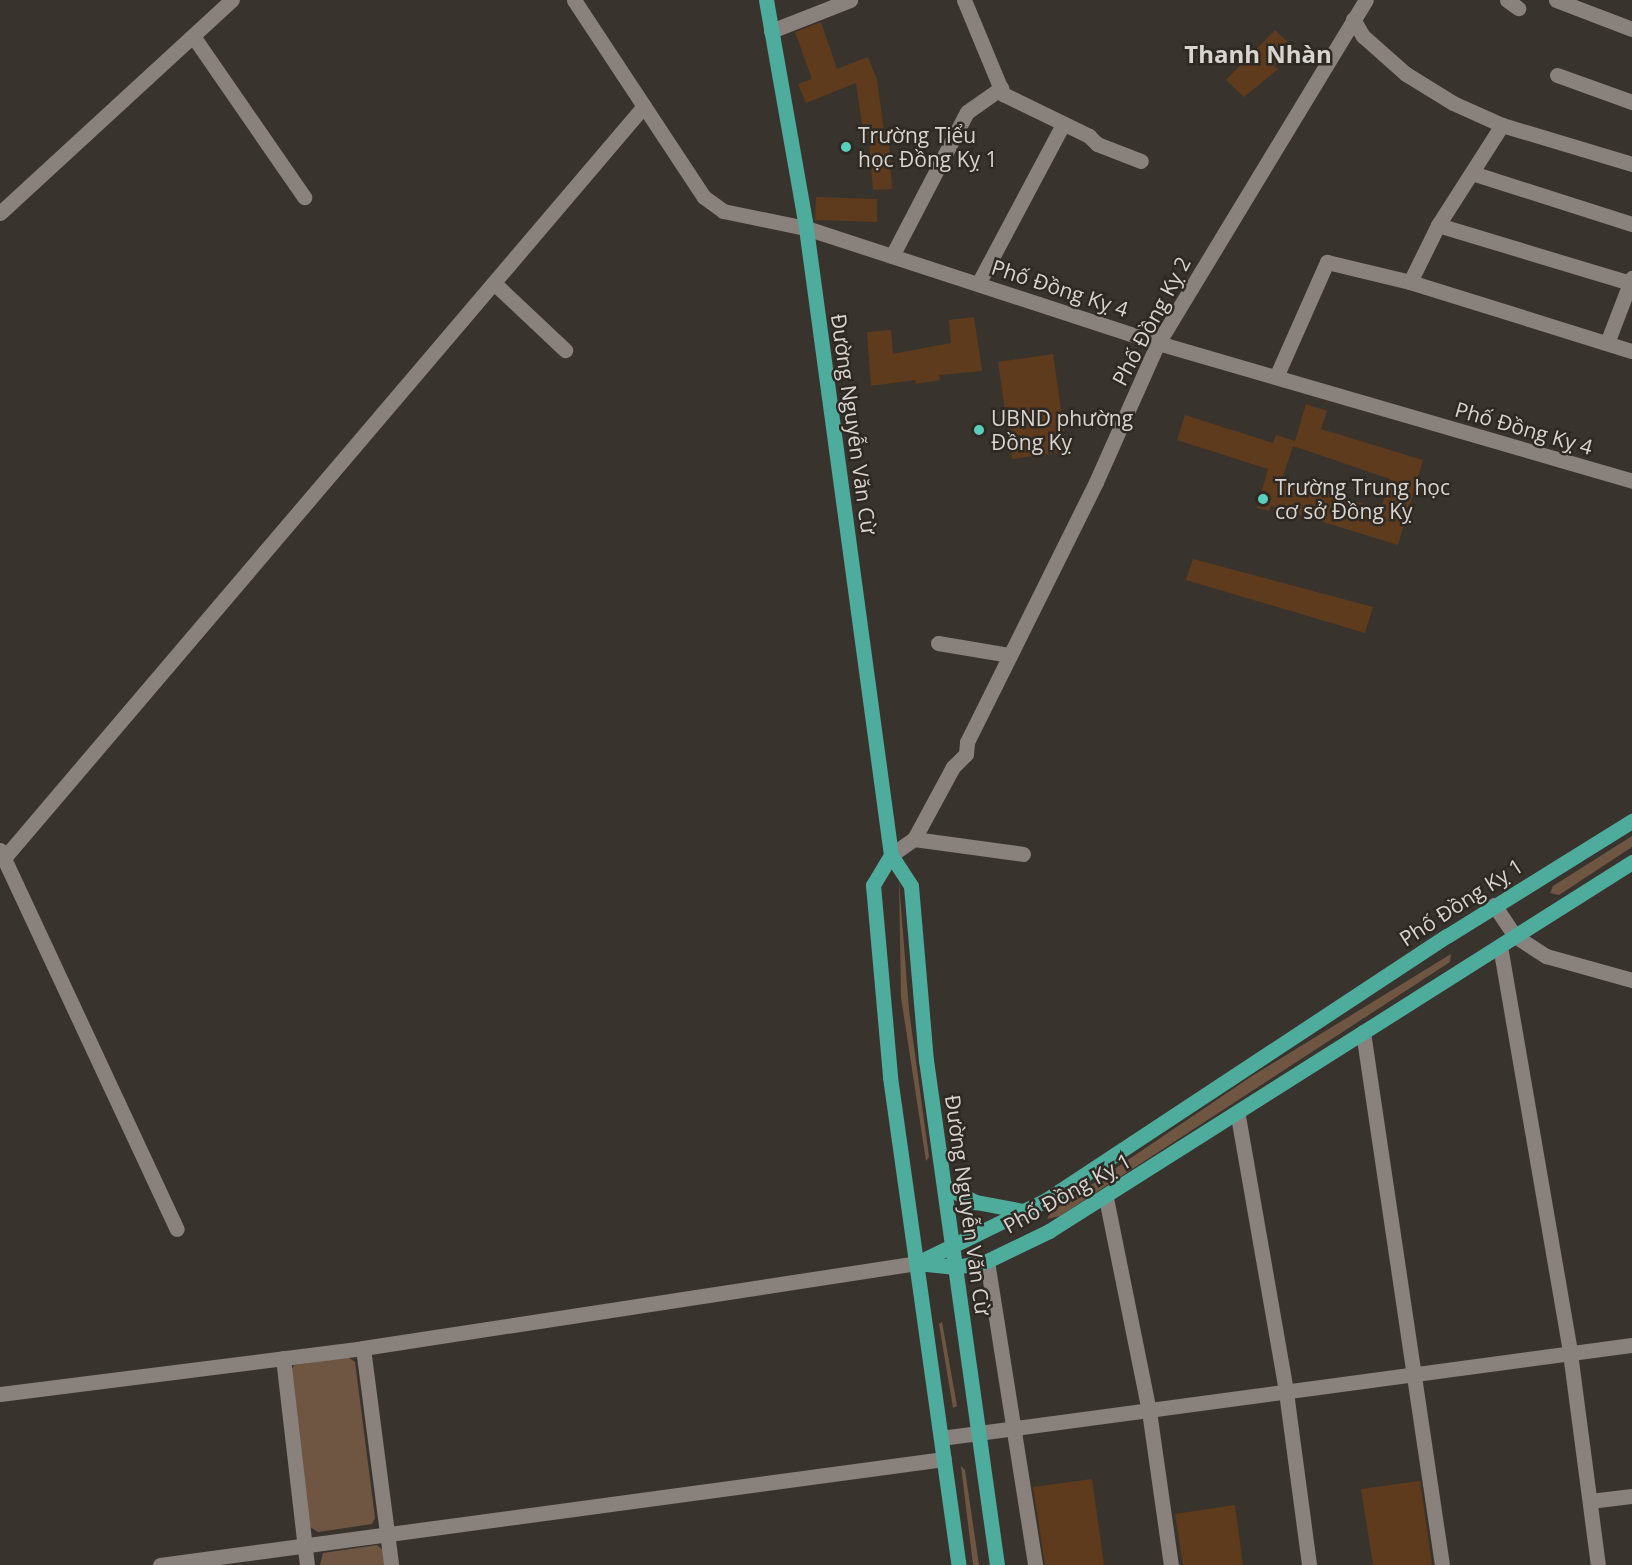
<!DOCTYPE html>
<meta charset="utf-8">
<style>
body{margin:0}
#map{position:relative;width:1632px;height:1565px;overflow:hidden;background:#39332e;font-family:"Open Sans",sans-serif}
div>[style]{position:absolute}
.green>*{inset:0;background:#6f5642}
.building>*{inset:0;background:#5e3b1c}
.minor>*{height:15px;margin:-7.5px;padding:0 7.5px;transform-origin:7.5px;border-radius:7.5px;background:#89817b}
.major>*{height:15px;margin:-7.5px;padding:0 7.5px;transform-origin:7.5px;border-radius:7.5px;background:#4eac9d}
.dots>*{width:16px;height:16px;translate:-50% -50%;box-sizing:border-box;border:3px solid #2f2924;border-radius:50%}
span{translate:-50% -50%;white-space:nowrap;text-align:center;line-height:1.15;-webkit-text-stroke:5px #2f2924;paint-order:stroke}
.poi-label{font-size:21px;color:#d8d4d0}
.left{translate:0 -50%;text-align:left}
.street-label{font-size:21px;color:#d8d4d0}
.quarter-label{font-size:24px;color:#d8d4d0;font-weight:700}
</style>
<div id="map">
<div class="green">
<div style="clip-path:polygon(1632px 836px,1632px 847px,1559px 895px,1550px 893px,1553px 886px)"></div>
<div style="clip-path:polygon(899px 881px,909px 1010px,929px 1157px,926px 1161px,901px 997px)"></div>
<div style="clip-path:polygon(1451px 954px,1450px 962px,1060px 1216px,1047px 1219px,1051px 1212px,1252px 1076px)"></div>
<div style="clip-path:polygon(942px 1322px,957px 1406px,953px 1408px,939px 1324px)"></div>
<div style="clip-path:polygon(348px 1357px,355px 1362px,375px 1518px,372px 1524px,318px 1532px,310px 1527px,291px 1371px,294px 1365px)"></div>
<div style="clip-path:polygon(961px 1466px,965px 1470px,979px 1565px,973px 1565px)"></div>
<div style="clip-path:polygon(377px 1545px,383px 1550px,385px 1565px,320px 1565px,323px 1553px)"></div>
</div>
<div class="building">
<div style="clip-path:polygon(821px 22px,837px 69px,868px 57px,877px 80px,884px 131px,888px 130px,892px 189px,873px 190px,868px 131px,863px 132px,856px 83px,806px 103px,798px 84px,812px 79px,795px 32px)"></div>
<div style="clip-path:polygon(1275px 30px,1293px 47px,1274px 66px,1278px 69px,1244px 97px,1226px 80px)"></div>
<div style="clip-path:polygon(816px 197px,877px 199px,877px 222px,815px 220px)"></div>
<div style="clip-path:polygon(974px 317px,982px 371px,939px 375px,940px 380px,916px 384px,915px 380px,871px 386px,867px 332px,891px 330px,893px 354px,951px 343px,949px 320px)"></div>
<div style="clip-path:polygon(1053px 354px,1067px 451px,1012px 459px,998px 362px)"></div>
<div style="clip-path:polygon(evenodd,1306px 404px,1327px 411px,1321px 429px,1423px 460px,1398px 545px,1271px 506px,1269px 511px,1257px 508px,1268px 469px,1177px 440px,1185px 415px,1273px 443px,1276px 435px,1295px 441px,1306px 404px,1293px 446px,1390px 479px,1381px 509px,1282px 479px,1293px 446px)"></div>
<div style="clip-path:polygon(1193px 559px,1373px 607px,1365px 633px,1186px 580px)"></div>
<div style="clip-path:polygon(1092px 1479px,1104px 1565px,1045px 1565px,1033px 1487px)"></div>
<div style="clip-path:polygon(1420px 1481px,1432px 1565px,1373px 1565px,1361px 1489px)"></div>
<div style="clip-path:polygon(1235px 1505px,1243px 1565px,1183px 1565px,1175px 1514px)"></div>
</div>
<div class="minor">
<div style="left:574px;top:0;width:236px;rotate:56.6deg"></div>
<div style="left:704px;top:197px;width:24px;rotate:36deg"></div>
<div style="left:723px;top:211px;width:85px;rotate:11.6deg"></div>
<div style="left:806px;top:228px;width:370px;rotate:18.1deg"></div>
<div style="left:1158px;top:343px;width:494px;rotate:16.2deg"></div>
<div style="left:964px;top:0;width:102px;rotate:67.5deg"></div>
<div style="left:1003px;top:94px;width:96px;rotate:26deg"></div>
<div style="left:1089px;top:136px;width:11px;rotate:45deg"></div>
<div style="left:1097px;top:144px;width:47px;rotate:21.1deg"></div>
<div style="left:1507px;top:0;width:14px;rotate:36deg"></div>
<div style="left:1556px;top:0;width:81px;rotate:20.9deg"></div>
<div style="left:1353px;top:19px;width:20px;rotate:60deg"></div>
<div style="left:1363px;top:36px;width:57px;rotate:41.5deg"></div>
<div style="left:1406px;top:74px;width:55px;rotate:31.7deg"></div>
<div style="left:1453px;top:103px;width:54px;rotate:24.2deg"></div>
<div style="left:1502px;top:125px;width:136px;rotate:16.7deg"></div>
<div style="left:771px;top:31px;width:85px;rotate:-21.4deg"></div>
<div style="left:193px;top:36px;width:196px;rotate:55.4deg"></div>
<div style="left:1557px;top:75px;width:80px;rotate:19.8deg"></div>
<div style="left:1472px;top:173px;width:168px;rotate:17.7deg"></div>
<div style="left:0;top:213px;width:315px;rotate:-42.6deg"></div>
<div style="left:1438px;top:225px;width:201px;rotate:16.8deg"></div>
<div style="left:892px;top:256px;width:162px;rotate:-62.5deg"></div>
<div style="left:967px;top:112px;width:42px;rotate:-35.2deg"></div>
<div style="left:1410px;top:282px;width:64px;rotate:-63.8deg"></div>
<div style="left:1438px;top:225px;width:119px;rotate:-57.4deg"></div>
<div style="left:494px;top:283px;width:98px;rotate:43.3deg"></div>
<div style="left:978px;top:284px;width:181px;rotate:-62deg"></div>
<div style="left:1607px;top:343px;width:70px;rotate:-69deg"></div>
<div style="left:1276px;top:377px;width:126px;rotate:-66.1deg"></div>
<div style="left:1327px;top:262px;width:85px;rotate:13.5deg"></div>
<div style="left:1410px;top:282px;width:232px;rotate:17.3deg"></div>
<div style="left:938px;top:643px;width:73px;rotate:9.5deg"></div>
<div style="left:914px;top:839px;width:110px;rotate:7.8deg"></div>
<div style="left:0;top:850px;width:418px;rotate:65deg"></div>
<div style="left:891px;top:855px;width:28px;rotate:-35deg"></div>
<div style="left:914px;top:839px;width:82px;rotate:-61.6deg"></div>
<div style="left:953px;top:767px;width:18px;rotate:-45deg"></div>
<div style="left:966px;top:754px;width:12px;rotate:-85deg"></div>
<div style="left:967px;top:742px;width:290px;rotate:-63.6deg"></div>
<div style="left:1096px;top:482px;width:152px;rotate:-66deg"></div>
<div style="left:1158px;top:343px;width:401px;rotate:-58.8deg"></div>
<div style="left:5px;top:857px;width:986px;rotate:-49.61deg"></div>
<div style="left:1494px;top:905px;width:37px;rotate:56deg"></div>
<div style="left:1515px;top:936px;width:37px;rotate:33deg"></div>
<div style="left:1546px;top:956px;width:89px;rotate:15.6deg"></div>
<div style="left:1500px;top:946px;width:413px;rotate:80.2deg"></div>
<div style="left:1570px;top:1353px;width:214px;rotate:82.5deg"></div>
<div style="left:1363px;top:1032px;width:539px;rotate:81.57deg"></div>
<div style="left:1238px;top:1116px;width:280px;rotate:80.1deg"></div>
<div style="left:1286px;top:1392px;width:175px;rotate:82.4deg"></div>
<div style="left:1106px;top:1198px;width:217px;rotate:78.6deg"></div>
<div style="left:1149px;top:1411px;width:156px;rotate:81.9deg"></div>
<div style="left:987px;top:1261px;width:308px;rotate:81deg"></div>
<div style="left:363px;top:1348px;width:219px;rotate:82.6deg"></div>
<div style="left:283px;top:1358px;width:208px;rotate:83.4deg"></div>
<div style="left:0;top:1394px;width:366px;rotate:-7.2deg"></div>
<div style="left:363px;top:1348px;width:560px;rotate:-8.72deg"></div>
<div style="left:941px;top:1438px;width:697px;rotate:-7.67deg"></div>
<div style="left:1590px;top:1501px;width:42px;rotate:-6.8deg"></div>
<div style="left:160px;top:1565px;width:791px;rotate:-7.7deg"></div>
</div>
<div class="major">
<div style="left:766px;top:0;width:231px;rotate:80deg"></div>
<div style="left:806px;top:228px;width:633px;rotate:82.28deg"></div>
<div style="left:891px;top:855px;width:37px;rotate:57deg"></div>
<div style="left:911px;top:886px;width:175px;rotate:85.1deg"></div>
<div style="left:926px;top:1060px;width:510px;rotate:82deg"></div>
<div style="left:891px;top:855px;width:35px;rotate:121deg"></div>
<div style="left:873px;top:885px;width:193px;rotate:84.9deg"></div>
<div style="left:890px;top:1077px;width:493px;rotate:82deg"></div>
<div style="left:944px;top:1186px;width:36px;rotate:27deg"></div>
<div style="left:976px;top:1202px;width:48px;rotate:10.8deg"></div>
<div style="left:917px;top:1263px;width:144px;rotate:-26deg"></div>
<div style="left:1046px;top:1200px;width:480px;rotate:-33.4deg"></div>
<div style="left:1447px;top:936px;width:218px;rotate:-31.9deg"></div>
<div style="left:917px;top:1263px;width:39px;rotate:6deg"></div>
<div style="left:956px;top:1267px;width:32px;rotate:-11deg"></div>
<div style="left:987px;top:1261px;width:69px;rotate:-25.8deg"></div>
<div style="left:1049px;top:1231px;width:690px;rotate:-32.33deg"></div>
</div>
<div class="dots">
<div style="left:846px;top:147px;background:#5acebc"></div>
<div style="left:979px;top:430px;background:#5acebc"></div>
<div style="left:1263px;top:499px;background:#5acebc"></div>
</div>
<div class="poi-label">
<span class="left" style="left:858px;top:147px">Trường Tiểu<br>học Đồng Kỵ 1</span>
<span class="left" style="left:991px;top:430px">UBND phường<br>Đồng Kỵ</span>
<span class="left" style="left:1275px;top:499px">Trường Trung học<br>cơ sở Đồng Kỵ</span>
</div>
<div class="street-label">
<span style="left:1060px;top:288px;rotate:18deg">Phố Đồng Kỵ 4</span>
<span style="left:1151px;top:321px;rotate:-62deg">Phố Đồng Kỵ 2</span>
<span style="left:854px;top:424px;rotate:82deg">Đường Nguyễn Văn Cừ</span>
<span style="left:1524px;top:428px;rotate:16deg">Phố Đồng Kỵ 4</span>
<span style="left:1461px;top:902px;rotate:-33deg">Phố Đồng Kỵ 1</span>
<span style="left:1067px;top:1193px;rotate:-29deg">Phố Đồng Kỵ 1</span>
<span style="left:968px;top:1205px;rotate:82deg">Đường Nguyễn Văn Cừ</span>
</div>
<div class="quarter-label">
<span style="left:1258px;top:54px">Thanh Nhàn</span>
</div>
</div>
